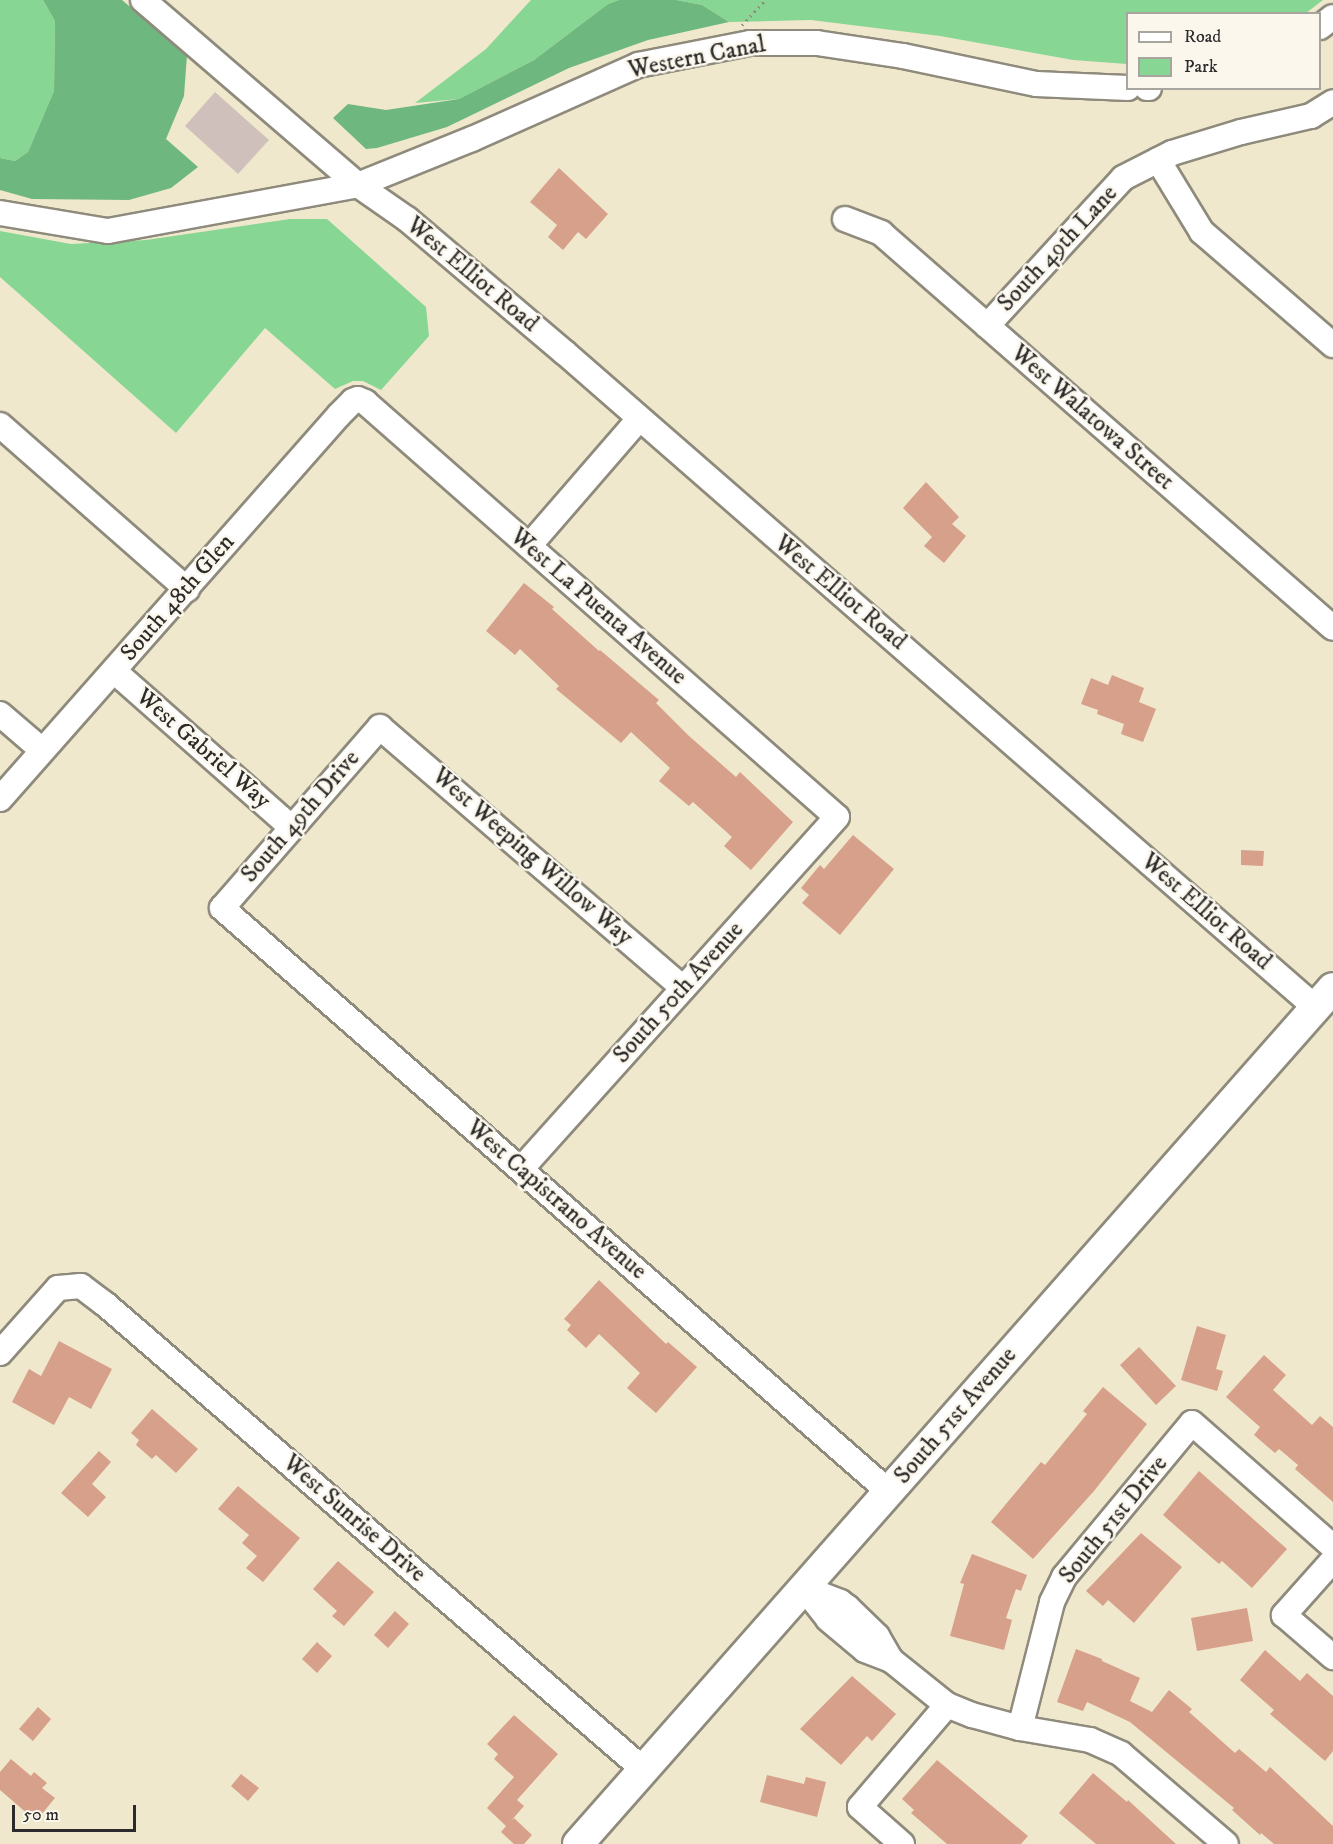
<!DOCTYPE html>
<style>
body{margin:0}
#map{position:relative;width:1333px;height:1844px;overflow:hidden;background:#f0e8cd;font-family:"IM FELL DW Pica",serif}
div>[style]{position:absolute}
.industrial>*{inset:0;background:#d0c0bc}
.green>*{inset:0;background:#88d694}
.forest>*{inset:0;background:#6eb77e}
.building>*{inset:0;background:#d7a08a}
.path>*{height:3px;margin-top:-1.5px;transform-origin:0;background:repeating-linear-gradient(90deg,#8e8a7c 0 1.5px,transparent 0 6px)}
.roads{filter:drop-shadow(2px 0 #8e8a7c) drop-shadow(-2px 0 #8e8a7c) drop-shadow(0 2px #8e8a7c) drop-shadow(0 -2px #8e8a7c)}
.minor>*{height:24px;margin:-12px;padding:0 12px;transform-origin:12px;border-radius:12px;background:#fff}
.major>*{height:30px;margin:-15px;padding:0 15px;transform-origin:15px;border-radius:15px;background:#fff}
span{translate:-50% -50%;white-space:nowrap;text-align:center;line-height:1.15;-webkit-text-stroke:5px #fbf7ec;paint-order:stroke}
.street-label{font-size:24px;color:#2b2b2b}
.legend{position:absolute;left:1126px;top:12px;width:195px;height:78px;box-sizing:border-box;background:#fbf7ec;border:2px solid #a8a59f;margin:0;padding:8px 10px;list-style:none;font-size:18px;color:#2b2b2b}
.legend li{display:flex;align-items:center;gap:12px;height:30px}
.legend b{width:30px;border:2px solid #a8a59f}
.scale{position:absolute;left:12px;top:1805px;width:124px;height:27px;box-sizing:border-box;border:3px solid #2b2b2b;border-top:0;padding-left:8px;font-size:18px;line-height:21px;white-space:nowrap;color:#2b2b2b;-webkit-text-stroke:4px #fbf7ec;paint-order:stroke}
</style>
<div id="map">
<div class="industrial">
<div style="clip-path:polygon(215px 92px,269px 140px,238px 174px,185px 126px)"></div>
</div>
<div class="green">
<div style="clip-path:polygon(0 0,43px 0,55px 21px,54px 91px,28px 152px,15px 161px,0 158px)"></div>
<div style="clip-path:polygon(531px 0,619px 0,608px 4px,534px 60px,459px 99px,415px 103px,486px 49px)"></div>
<div style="clip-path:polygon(676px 0,1323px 0,1306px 13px,1128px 14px,1127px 64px,1073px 60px,940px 36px,811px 20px,729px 22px,702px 5px)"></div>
<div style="clip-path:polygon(290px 219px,327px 219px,426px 307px,429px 336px,381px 390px,363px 381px,353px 381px,335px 389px,265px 328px,176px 433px,0 277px,0 231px,71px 244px,146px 240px)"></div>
</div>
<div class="forest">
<div style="clip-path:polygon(43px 0,122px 0,187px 55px,184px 96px,166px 139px,198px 167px,171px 188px,129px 200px,32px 199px,0 190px,0 158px,15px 161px,28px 152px,54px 91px,55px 21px)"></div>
<div style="clip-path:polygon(619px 0,676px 0,702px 5px,729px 22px,648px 40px,569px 68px,447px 127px,377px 148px,366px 149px,333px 118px,348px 104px,386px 110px,459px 99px,534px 60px,608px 4px)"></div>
</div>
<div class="building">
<div style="clip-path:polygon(559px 168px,608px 214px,586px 239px,578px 232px,563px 250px,548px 237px,557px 225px,530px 202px)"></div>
<div style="clip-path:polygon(926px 482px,959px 517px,952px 524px,966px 536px,944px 563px,924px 546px,932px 537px,903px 508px)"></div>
<div style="clip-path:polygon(524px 583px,554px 607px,552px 609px,599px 651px,600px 650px,659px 700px,656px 703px,689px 736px,736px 777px,740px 772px,793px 822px,751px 870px,724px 846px,732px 837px,693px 802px,689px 806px,659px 781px,670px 768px,631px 732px,621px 743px,556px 689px,559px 686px,520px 649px,515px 655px,486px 631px)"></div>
<div style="clip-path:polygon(1112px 675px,1144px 688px,1139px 702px,1156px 709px,1143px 742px,1121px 734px,1124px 724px,1097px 714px,1098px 710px,1081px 704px,1091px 678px,1108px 685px)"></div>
<div style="clip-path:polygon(853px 835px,894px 869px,840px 935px,802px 903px,809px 895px,801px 888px,820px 865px,824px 869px)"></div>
<div style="clip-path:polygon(1241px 850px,1264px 851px,1263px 866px,1241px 865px)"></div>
<div style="clip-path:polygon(599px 1280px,666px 1344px,668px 1342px,697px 1367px,656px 1413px,627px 1388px,640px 1373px,599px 1334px,586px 1348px,567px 1330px,571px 1325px,564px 1319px)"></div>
<div style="clip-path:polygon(1197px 1326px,1226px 1335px,1216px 1369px,1223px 1371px,1217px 1391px,1181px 1380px)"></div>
<div style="clip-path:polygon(59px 1341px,112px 1369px,91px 1409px,69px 1397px,54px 1425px,12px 1402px,29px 1369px,41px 1376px)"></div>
<div style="clip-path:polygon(1139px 1347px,1176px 1386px,1156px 1405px,1120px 1365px)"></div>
<div style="clip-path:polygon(1264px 1355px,1286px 1375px,1273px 1390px,1312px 1425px,1320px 1416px,1333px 1427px,1333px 1502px,1295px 1469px,1298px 1465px,1279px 1449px,1275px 1453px,1254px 1435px,1260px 1427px,1226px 1397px)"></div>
<div style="clip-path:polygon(1103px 1387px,1147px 1424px,1094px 1491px,1033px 1559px,991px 1522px,1041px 1462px,1045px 1465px,1087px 1414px,1083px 1411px)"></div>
<div style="clip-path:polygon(152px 1409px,198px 1449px,176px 1473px,156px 1455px,152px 1459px,136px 1445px,139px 1440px,131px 1433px)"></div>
<div style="clip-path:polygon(99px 1451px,111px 1462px,92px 1484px,106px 1497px,88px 1517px,61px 1493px)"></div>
<div style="clip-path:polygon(1199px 1471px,1287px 1549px,1252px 1588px,1222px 1561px,1219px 1564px,1163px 1515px)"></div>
<div style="clip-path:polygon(238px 1486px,300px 1538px,263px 1582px,246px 1568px,257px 1556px,242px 1543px,249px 1535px,218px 1509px)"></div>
<div style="clip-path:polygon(1141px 1533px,1182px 1567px,1134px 1623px,1108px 1600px,1103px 1606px,1086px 1591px)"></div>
<div style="clip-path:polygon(972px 1554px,1027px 1575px,1021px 1591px,1016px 1589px,1006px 1618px,1012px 1620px,1004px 1650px,950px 1636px,964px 1584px,960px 1583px)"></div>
<div style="clip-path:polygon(338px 1561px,374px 1592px,344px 1626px,332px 1616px,337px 1611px,313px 1589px)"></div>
<div style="clip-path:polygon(1247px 1608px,1253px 1641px,1197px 1651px,1191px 1618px)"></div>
<div style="clip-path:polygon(395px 1611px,409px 1624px,388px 1648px,374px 1635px)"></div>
<div style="clip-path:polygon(317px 1642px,332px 1656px,317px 1673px,302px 1659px)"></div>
<div style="clip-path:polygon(1076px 1649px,1102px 1659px,1102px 1661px,1140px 1678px,1130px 1701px,1152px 1712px,1169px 1690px,1192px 1709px,1189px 1712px,1235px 1753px,1239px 1749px,1266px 1772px,1270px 1767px,1333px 1826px,1333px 1844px,1274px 1844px,1261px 1833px,1260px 1835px,1232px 1810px,1234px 1808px,1130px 1722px,1087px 1702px,1083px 1711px,1057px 1702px)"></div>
<div style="clip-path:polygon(1265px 1650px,1300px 1681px,1307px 1673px,1333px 1696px,1333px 1751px,1325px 1761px,1270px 1714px,1274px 1710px,1240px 1680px)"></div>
<div style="clip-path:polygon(852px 1676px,896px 1714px,872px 1741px,867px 1736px,841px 1765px,800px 1729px)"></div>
<div style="clip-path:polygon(38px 1707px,51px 1719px,33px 1741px,19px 1729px)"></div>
<div style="clip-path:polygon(514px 1715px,558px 1754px,517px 1800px,524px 1806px,510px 1822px,514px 1818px,532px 1835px,524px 1844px,514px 1844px,501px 1832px,506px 1826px,487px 1808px,514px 1777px,494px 1759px,498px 1754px,487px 1744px)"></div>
<div style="clip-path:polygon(11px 1759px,31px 1776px,34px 1772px,47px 1783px,42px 1788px,55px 1798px,36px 1821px,0 1790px,0 1772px)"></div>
<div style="clip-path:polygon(937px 1760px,1028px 1836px,1021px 1844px,947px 1844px,911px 1813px,914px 1810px,902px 1799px)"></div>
<div style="clip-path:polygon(1093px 1773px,1127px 1802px,1128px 1800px,1176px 1844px,1096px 1844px,1059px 1813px)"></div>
<div style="clip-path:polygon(241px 1774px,259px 1788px,248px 1801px,231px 1786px)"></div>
<div style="clip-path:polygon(767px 1775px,804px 1784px,806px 1777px,826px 1782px,817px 1817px,760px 1802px)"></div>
</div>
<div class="path">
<div style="left:742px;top:25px;width:34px;rotate:-47deg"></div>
</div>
<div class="roads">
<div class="minor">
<div style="left:143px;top:0;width:284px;rotate:40.7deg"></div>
<div style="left:358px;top:185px;width:60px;rotate:34.8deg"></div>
<div style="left:407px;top:219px;width:206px;rotate:40.3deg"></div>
<div style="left:564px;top:352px;width:998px;rotate:41.1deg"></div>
<div style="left:1320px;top:27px;width:16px;rotate:-38deg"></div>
<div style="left:1147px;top:88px;width:2px"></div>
<div style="left:1158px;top:160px;width:84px;rotate:58.6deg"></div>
<div style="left:1202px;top:232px;width:173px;rotate:40.8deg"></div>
<div style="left:0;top:213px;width:109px;rotate:9.5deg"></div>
<div style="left:108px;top:231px;width:254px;rotate:-10.4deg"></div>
<div style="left:358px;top:185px;width:123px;rotate:-22deg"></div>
<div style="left:472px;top:139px;width:182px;rotate:-24deg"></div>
<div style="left:638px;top:65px;width:114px;rotate:-11.1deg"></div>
<div style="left:750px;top:43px;width:67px"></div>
<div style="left:817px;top:43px;width:87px;rotate:8.6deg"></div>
<div style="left:903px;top:56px;width:136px;rotate:11.9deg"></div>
<div style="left:1036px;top:84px;width:92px;rotate:2.5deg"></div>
<div style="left:845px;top:219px;width:39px;rotate:21deg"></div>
<div style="left:881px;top:233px;width:600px;rotate:41.15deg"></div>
<div style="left:987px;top:326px;width:201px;rotate:-47.4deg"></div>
<div style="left:1123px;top:178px;width:55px;rotate:-27deg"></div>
<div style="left:1172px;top:153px;width:72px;rotate:-16.9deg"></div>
<div style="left:1241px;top:132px;width:72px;rotate:-12.9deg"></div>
<div style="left:1311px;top:116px;width:26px;rotate:-32deg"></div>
<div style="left:0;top:425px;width:249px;rotate:41.3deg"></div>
<div style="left:529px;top:546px;width:168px;rotate:-49.1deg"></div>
<div style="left:114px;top:671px;width:236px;rotate:41.4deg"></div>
<div style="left:0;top:714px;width:55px;rotate:40.6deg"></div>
<div style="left:0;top:799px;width:512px;rotate:-48.56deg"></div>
<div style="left:339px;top:415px;width:20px;rotate:-45deg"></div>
<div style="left:353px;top:401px;width:5px;rotate:-22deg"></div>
<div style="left:358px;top:399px;width:8px;rotate:23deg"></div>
<div style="left:365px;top:402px;width:628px;rotate:41.32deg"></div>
<div style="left:837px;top:817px;width:473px;rotate:131.9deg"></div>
<div style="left:683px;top:988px;width:400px;rotate:-139.3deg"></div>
<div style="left:380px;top:727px;width:240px;rotate:131.1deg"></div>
<div style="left:222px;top:908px;width:887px;rotate:41.2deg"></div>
<div style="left:0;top:1353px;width:87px;rotate:-48.3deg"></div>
<div style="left:58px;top:1288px;width:23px;rotate:-5deg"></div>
<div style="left:81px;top:1286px;width:30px;rotate:37deg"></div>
<div style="left:105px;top:1304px;width:713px;rotate:40.85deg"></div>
<div style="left:1333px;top:1560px;width:74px;rotate:131.7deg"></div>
<div style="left:1284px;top:1615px;width:65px;rotate:40.6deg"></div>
<div style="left:804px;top:1588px;width:39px;rotate:52deg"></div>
<div style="left:828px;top:1619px;width:48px;rotate:40deg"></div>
<div style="left:865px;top:1650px;width:28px;rotate:21deg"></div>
<div style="left:891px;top:1660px;width:72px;rotate:38.8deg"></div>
<div style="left:947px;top:1705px;width:27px;rotate:22deg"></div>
<div style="left:972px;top:1715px;width:50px;rotate:15.2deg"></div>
<div style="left:1020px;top:1728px;width:71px;rotate:9.7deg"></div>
<div style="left:1090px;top:1740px;width:34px;rotate:24deg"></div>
<div style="left:1121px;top:1754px;width:138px;rotate:40.6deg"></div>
<div style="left:804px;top:1588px;width:39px;rotate:21deg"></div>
<div style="left:840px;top:1602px;width:9px;rotate:36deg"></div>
<div style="left:847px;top:1607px;width:42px;rotate:44deg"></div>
<div style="left:877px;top:1636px;width:28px;rotate:60deg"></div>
<div style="left:1020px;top:1728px;width:130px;rotate:-75.7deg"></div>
<div style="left:1052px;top:1602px;width:28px;rotate:-64deg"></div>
<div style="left:1064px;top:1577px;width:200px;rotate:-50.3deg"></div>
<div style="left:1192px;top:1423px;width:188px;rotate:41.3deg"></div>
<div style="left:902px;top:1844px;width:56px;rotate:-138.6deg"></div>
<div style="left:860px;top:1807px;width:134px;rotate:-49.5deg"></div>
</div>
<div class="major">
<div style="left:578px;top:1844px;width:1141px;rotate:-48.59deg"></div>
</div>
</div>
<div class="street-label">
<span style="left:697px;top:58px;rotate:-11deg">Western Canal</span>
<span style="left:1058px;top:249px;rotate:-47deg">South 49th Lane</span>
<span style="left:472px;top:275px;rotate:40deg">West Elliot Road</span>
<span style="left:1092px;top:418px;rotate:41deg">West Walatowa Street</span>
<span style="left:840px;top:593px;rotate:40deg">West Elliot Road</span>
<span style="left:178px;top:598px;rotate:-49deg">South 48th Glen</span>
<span style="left:598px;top:607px;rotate:41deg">West La Puenta Avenue</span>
<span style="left:203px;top:749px;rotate:41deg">West Gabriel Way</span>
<span style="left:301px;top:817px;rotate:-49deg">South 49th Drive</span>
<span style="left:532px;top:857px;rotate:41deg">West Weeping Willow Way</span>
<span style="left:1206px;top:912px;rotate:41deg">West Elliot Road</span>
<span style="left:679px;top:993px;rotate:-48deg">South 50th Avenue</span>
<span style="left:556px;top:1200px;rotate:41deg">West Capistrano Avenue</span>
<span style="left:956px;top:1416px;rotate:-49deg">South 51st Avenue</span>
<span style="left:354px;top:1519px;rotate:41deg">West Sunrise Drive</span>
<span style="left:1114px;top:1520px;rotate:-51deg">South 51st Drive</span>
</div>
<ul class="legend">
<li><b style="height:8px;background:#fff"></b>Road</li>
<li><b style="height:16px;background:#88d694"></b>Park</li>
</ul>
<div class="scale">50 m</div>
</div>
